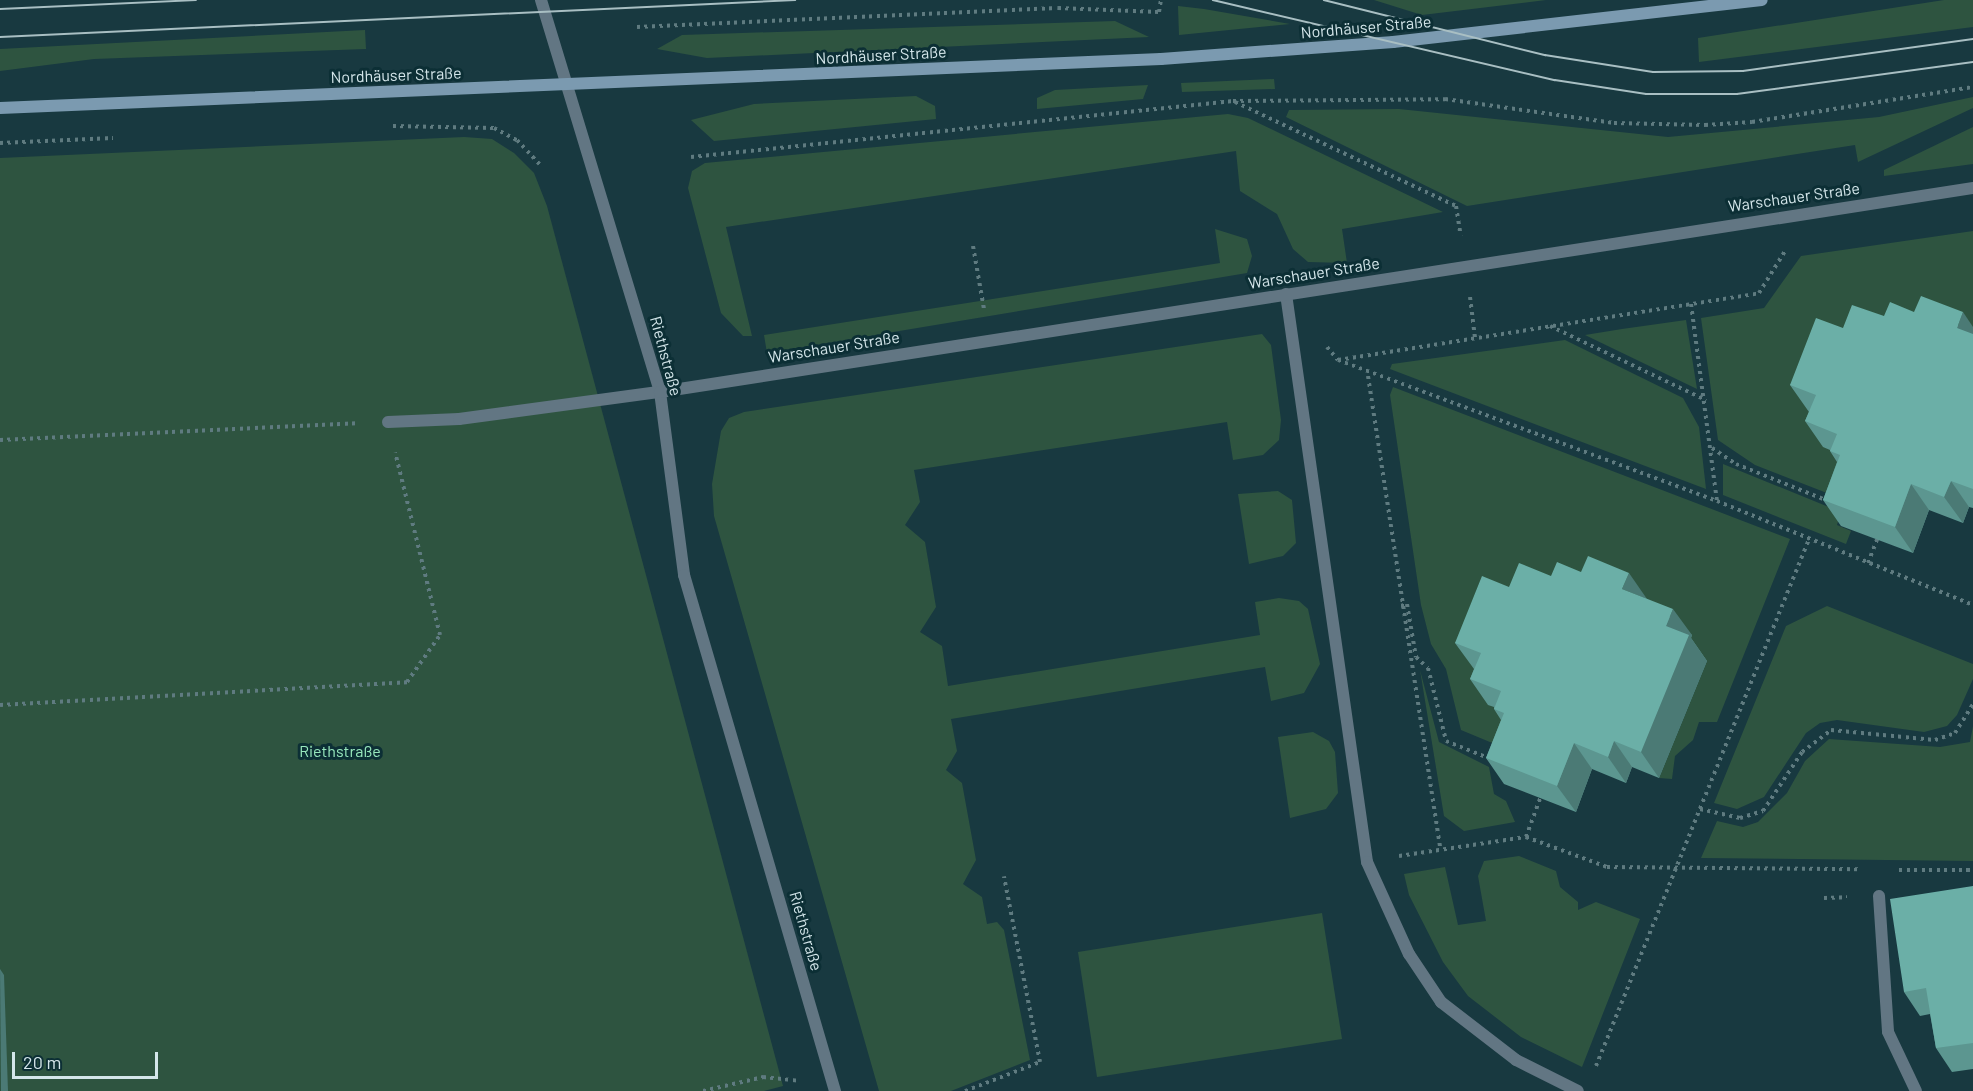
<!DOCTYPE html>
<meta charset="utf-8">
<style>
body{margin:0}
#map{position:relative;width:1973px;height:1091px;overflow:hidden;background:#183940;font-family:Barlow,sans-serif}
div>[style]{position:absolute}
.green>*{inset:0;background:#2e5440}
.path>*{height:4px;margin-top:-2px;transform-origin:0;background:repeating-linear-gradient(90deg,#5f7b80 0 3px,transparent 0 7.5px)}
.service>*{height:12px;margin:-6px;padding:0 6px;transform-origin:6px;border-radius:6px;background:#627683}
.minor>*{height:12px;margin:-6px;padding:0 6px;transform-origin:6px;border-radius:6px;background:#627683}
.secondary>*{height:12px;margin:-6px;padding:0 6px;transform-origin:6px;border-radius:6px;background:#7b9ab0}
.tram>*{height:1.5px;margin:-0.75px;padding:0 0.75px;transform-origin:0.75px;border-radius:0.75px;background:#a9bfc3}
.wall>*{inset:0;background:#5c9690}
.shaded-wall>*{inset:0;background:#4b7a75}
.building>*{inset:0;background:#6bafa7}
span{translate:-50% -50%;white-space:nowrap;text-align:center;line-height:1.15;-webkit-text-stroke:6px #0c2f35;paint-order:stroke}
.street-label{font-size:16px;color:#d4e6ea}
.park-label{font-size:16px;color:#98e8bd}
.scale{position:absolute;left:12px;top:1052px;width:146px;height:27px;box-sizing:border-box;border:3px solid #d4e6ea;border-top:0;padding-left:8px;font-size:18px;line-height:21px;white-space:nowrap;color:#d4e6ea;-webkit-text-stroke:4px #0c2f35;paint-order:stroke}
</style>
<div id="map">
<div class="green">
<div style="clip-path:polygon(1374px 0,1546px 0,1422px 15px)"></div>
<div style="clip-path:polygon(1944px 0,1973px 0,1973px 27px,1699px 62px,1698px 38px)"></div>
<div style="clip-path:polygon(1178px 6px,1204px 9px,1290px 24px,1179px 35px)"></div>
<div style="clip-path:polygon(1115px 21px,1149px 37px,707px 58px,657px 49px,682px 35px)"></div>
<div style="clip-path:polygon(365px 30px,366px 49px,94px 59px,0 71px,0 49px)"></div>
<div style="clip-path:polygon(1274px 79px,1275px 89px,1182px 92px,1181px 83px)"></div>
<div style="clip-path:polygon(1148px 85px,1143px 99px,1037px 109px,1037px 98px,1055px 90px)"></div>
<div style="clip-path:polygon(916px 96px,935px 106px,936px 119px,714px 141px,691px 120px,754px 104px)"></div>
<div style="clip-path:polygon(1973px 97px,1973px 108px,1858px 162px,1855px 145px,1467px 206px,1286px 117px,1289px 110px,1399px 109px,1668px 137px,1879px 117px)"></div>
<div style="clip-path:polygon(1228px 114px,1248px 118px,1443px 212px,1342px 229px,1347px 263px,1308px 262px,1293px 249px,1277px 214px,1240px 191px,1236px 151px,726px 227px,752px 336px,743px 336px,721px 313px,688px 188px,692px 171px,705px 163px)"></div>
<div style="clip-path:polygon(1973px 127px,1973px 164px,1884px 176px,1884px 170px)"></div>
<div style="clip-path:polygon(464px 137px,492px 139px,514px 153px,534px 173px,547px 206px,783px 1086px,764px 1091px,0 1091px,0 158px)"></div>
<div style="clip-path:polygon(1215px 229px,1247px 239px,1252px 256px,1247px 273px,767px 353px,764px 335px,1220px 263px)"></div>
<div style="clip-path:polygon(1973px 231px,1973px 335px,1834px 421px,1855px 459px,1850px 502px,1755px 465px,1718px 440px,1701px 318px,1764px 308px,1801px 256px)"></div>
<div style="clip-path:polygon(1686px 320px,1697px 389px,1585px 335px,1622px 329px)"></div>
<div style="clip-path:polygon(1262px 334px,1271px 345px,1281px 420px,1279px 440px,1263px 455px,1233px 460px,1227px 422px,914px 470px,920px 502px,905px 525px,925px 542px,936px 607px,920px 632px,942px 646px,948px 686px,1260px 635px,1255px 602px,1279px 598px,1299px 601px,1308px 609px,1320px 664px,1304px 693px,1271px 701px,1265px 667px,951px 719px,957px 751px,946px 770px,962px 783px,976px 860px,963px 884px,982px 897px,987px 924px,997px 922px,1004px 930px,1030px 1060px,951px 1091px,879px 1091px,714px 516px,712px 484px,721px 431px,729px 418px,744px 412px)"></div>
<div style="clip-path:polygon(1565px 340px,1683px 398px,1699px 427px,1706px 489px,1390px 369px,1392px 364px)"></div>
<div style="clip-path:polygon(1393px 387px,1790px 539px,1717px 722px,1699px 722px,1693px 740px,1675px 756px,1672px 779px,1659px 778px,1707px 661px,1499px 679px,1519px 717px,1531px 759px,1461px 730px,1446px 669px,1431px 644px,1421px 605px,1390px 395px)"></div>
<div style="clip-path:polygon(1723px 464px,1841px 512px,1837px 525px,1851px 531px,1846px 544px,1723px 495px)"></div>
<div style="clip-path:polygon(1278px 491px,1292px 500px,1296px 543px,1283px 556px,1249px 564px,1238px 494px)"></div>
<div style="clip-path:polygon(1827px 606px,1973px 664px,1973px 679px,1957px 715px,1947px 726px,1924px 732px,1837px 720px,1820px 723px,1806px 733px,1764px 797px,1737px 809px,1714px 803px,1786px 626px)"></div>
<div style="clip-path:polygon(1420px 670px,1439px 742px,1489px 767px,1494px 794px,1506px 801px,1515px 822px,1464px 831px,1444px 816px)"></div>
<div style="clip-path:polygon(1973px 726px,1973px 861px,1701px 858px,1717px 821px,1743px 827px,1758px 822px,1787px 793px,1805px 761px,1829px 739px,1940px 747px,1970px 742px)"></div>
<div style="clip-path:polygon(1313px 732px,1329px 741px,1335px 752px,1338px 793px,1326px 809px,1290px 818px,1278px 737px)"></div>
<div style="clip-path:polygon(1519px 856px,1556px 871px,1560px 887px,1578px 902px,1578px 910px,1596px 902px,1640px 919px,1582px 1067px,1521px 1037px,1468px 996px,1443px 962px,1409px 895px,1404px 874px,1445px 867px,1458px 925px,1486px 921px,1478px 876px,1484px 861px)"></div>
<div style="clip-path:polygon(1322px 913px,1342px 1039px,1097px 1077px,1078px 952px)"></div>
</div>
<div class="path">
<div style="left:637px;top:27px;width:421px;rotate:-2.6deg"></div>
<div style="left:1058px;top:8px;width:101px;rotate:2.3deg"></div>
<div style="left:1159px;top:12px;width:12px;rotate:-81deg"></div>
<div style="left:1235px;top:102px;width:244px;rotate:25.2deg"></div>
<div style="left:1456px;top:206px;width:30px;rotate:81deg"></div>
<div style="left:393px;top:126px;width:101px;rotate:1.1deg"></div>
<div style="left:494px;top:128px;width:26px;rotate:28deg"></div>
<div style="left:517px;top:140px;width:33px;rotate:47deg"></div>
<div style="left:0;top:143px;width:113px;rotate:-2.5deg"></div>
<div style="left:691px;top:157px;width:545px;rotate:-5.9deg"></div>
<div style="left:1233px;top:101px;width:212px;rotate:-0.5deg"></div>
<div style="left:1445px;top:99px;width:171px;rotate:8.1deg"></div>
<div style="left:1614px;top:123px;width:91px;rotate:1.3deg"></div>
<div style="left:1705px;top:125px;width:47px;rotate:-3.7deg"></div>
<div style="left:1752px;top:122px;width:224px;rotate:-9deg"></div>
<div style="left:973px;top:246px;width:64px;rotate:80.1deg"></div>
<div style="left:1470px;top:297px;width:41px;rotate:83deg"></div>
<div style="left:1691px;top:304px;width:199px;rotate:82.5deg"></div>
<div style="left:1550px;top:326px;width:173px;rotate:25.4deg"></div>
<div style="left:1327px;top:347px;width:17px;rotate:50deg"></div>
<div style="left:1338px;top:360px;width:426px;rotate:-9deg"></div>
<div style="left:1759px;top:293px;width:49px;rotate:-58.2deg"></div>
<div style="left:1338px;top:360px;width:404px;rotate:20.4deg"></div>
<div style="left:1717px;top:501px;width:276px;rotate:22.1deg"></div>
<div style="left:1368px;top:376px;width:478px;rotate:81.3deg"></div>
<div style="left:0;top:440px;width:357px;rotate:-2.7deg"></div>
<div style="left:1712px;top:448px;width:29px;rotate:34deg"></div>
<div style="left:1736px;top:464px;width:99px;rotate:21.9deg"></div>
<div style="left:1868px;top:563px;width:30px;rotate:-69deg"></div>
<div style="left:1401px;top:606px;width:6px;rotate:-18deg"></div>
<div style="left:1407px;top:604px;width:54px;rotate:80.4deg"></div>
<div style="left:1416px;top:657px;width:16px;rotate:43deg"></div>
<div style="left:1428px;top:668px;width:75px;rotate:76.1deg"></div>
<div style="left:1446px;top:741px;width:48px;rotate:21.8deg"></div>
<div style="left:0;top:705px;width:408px;rotate:-3.2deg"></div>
<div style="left:407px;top:682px;width:57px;rotate:-54.9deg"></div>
<div style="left:440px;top:635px;width:188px;rotate:-103.8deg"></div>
<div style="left:1700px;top:809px;width:41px;rotate:12.7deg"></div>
<div style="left:1740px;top:818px;width:24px;rotate:-17deg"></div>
<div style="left:1763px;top:811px;width:71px;rotate:-56.5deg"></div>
<div style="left:1802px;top:752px;width:36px;rotate:-37deg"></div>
<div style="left:1831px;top:730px;width:104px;rotate:5.5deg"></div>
<div style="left:1935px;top:740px;width:21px;rotate:-19deg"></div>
<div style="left:1955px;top:733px;width:34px;rotate:-58deg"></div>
<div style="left:1526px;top:837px;width:44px;rotate:-69.9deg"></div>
<div style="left:1399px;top:856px;width:128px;rotate:-8.5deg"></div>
<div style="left:1526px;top:837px;width:86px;rotate:20.3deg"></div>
<div style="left:1607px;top:867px;width:254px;rotate:0.5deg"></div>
<div style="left:1899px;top:870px;width:74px"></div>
<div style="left:1824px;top:898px;width:23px;rotate:-2deg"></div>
<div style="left:1596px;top:1066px;width:568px;rotate:-67.99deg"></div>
<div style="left:703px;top:1091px;width:62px;rotate:-13.1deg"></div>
<div style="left:763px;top:1077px;width:37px;rotate:6deg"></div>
<div style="left:965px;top:1091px;width:80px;rotate:-21.1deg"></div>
<div style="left:1040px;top:1062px;width:189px;rotate:-101deg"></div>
</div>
<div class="service">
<div style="left:1286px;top:294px;width:574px;rotate:81.88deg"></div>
<div style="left:1367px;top:862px;width:101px;rotate:65.5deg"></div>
<div style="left:1409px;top:954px;width:58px;rotate:56.3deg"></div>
<div style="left:1441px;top:1002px;width:95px;rotate:37.7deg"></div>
<div style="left:1516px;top:1060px;width:69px;rotate:26.6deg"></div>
<div style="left:388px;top:422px;width:71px;rotate:-2.4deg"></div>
<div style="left:459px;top:419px;width:203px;rotate:-7.7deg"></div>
<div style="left:1879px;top:896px;width:136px;rotate:86.2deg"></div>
<div style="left:1888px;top:1032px;width:65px;rotate:64.6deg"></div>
</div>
<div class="minor">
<div style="left:541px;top:0;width:410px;rotate:73.1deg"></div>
<div style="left:660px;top:392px;width:185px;rotate:82.5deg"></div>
<div style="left:684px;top:575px;width:538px;rotate:73.69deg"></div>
<div style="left:660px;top:392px;width:1329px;rotate:-8.83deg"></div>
</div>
<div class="secondary">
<div style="left:0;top:108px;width:1162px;rotate:-2.42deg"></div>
<div style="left:1161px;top:59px;width:233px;rotate:-4.2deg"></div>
<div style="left:1393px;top:42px;width:371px;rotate:-6.5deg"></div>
</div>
<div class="tram">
<div style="left:1213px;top:0;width:351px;rotate:13.2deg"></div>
<div style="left:1555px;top:80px;width:92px;rotate:8.7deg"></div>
<div style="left:1646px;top:94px;width:91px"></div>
<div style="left:1737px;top:94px;width:238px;rotate:-7.7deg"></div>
<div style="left:1324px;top:0;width:228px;rotate:14deg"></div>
<div style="left:1545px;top:55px;width:109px;rotate:8.9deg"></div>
<div style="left:1653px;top:72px;width:90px;rotate:-0.6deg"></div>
<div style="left:1743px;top:71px;width:232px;rotate:-7.9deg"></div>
<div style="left:0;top:9px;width:196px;rotate:-2.6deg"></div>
<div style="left:0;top:37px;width:796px;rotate:-2.66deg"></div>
</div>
<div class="wall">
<div style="clip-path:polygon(1884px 316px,1973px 327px,1973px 508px,1969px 507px,1963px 523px,1929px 510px,1913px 553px,1841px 526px,1823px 500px,1837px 462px,1830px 451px,1830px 450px,1823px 447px,1805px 421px,1809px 412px,1790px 385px,1843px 328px)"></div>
<div style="clip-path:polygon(1551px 576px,1647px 599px,1692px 635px,1691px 638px,1707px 661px,1659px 778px,1632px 767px,1626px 783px,1592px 769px,1576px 812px,1504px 784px,1486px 758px,1501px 720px,1494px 709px,1494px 707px,1488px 705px,1470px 679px,1474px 669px,1455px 643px,1509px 587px)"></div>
<div style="clip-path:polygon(1973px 886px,1973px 1069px,1952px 1072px,1936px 1048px,1930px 1014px,1920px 1016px,1904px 992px)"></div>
</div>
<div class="shaded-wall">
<div style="clip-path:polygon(1963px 312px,1973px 327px,1973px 351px,1957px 328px)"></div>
<div style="clip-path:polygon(1951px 481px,1969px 507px,1963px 523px,1944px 497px)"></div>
<div style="clip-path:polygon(1911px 484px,1929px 510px,1913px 553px,1895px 527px)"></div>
<div style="clip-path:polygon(1629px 573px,1647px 599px,1622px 589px)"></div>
<div style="clip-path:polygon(1673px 609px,1692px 635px,1691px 638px,1707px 661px,1659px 778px,1641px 752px,1666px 626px)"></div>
<div style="clip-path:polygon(1614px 741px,1632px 767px,1626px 783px,1608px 757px)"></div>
<div style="clip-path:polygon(1574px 743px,1592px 769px,1576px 812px,1557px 786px)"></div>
<div style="clip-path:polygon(0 969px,4px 975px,8px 1091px,1px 1091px)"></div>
</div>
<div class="building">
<div style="clip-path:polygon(1921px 296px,1963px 312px,1957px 328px,1973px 334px,1973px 489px,1951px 481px,1944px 497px,1911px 484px,1895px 527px,1823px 500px,1840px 455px,1830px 451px,1837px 434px,1805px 421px,1816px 395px,1790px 385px,1816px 318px,1843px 328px,1852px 305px,1884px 316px,1890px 302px,1914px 312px)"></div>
<div style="clip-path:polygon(1588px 556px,1629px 573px,1622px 589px,1673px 609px,1666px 626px,1689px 635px,1641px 752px,1614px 741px,1608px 757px,1574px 743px,1557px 786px,1486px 758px,1504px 713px,1494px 709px,1501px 691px,1470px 679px,1481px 653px,1455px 643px,1482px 576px,1509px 587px,1519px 563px,1551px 576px,1557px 562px,1581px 572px)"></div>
<div style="clip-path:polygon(1973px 886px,1973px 1043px,1936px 1048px,1926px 988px,1904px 992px,1890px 899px)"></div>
</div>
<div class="street-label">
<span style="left:1366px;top:27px;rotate:-5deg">Nordhäuser Straße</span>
<span style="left:881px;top:55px;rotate:-3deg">Nordhäuser Straße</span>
<span style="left:396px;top:75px;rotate:-2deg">Nordhäuser Straße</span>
<span style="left:1794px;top:197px;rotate:-8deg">Warschauer Straße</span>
<span style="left:1314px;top:273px;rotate:-9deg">Warschauer Straße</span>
<span style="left:834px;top:347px;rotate:-9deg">Warschauer Straße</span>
<span style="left:666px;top:356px;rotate:75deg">Riethstraße</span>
<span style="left:806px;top:931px;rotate:74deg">Riethstraße</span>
</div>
<div class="park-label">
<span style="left:340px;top:751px">Riethstraße</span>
</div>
<div class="scale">20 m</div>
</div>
